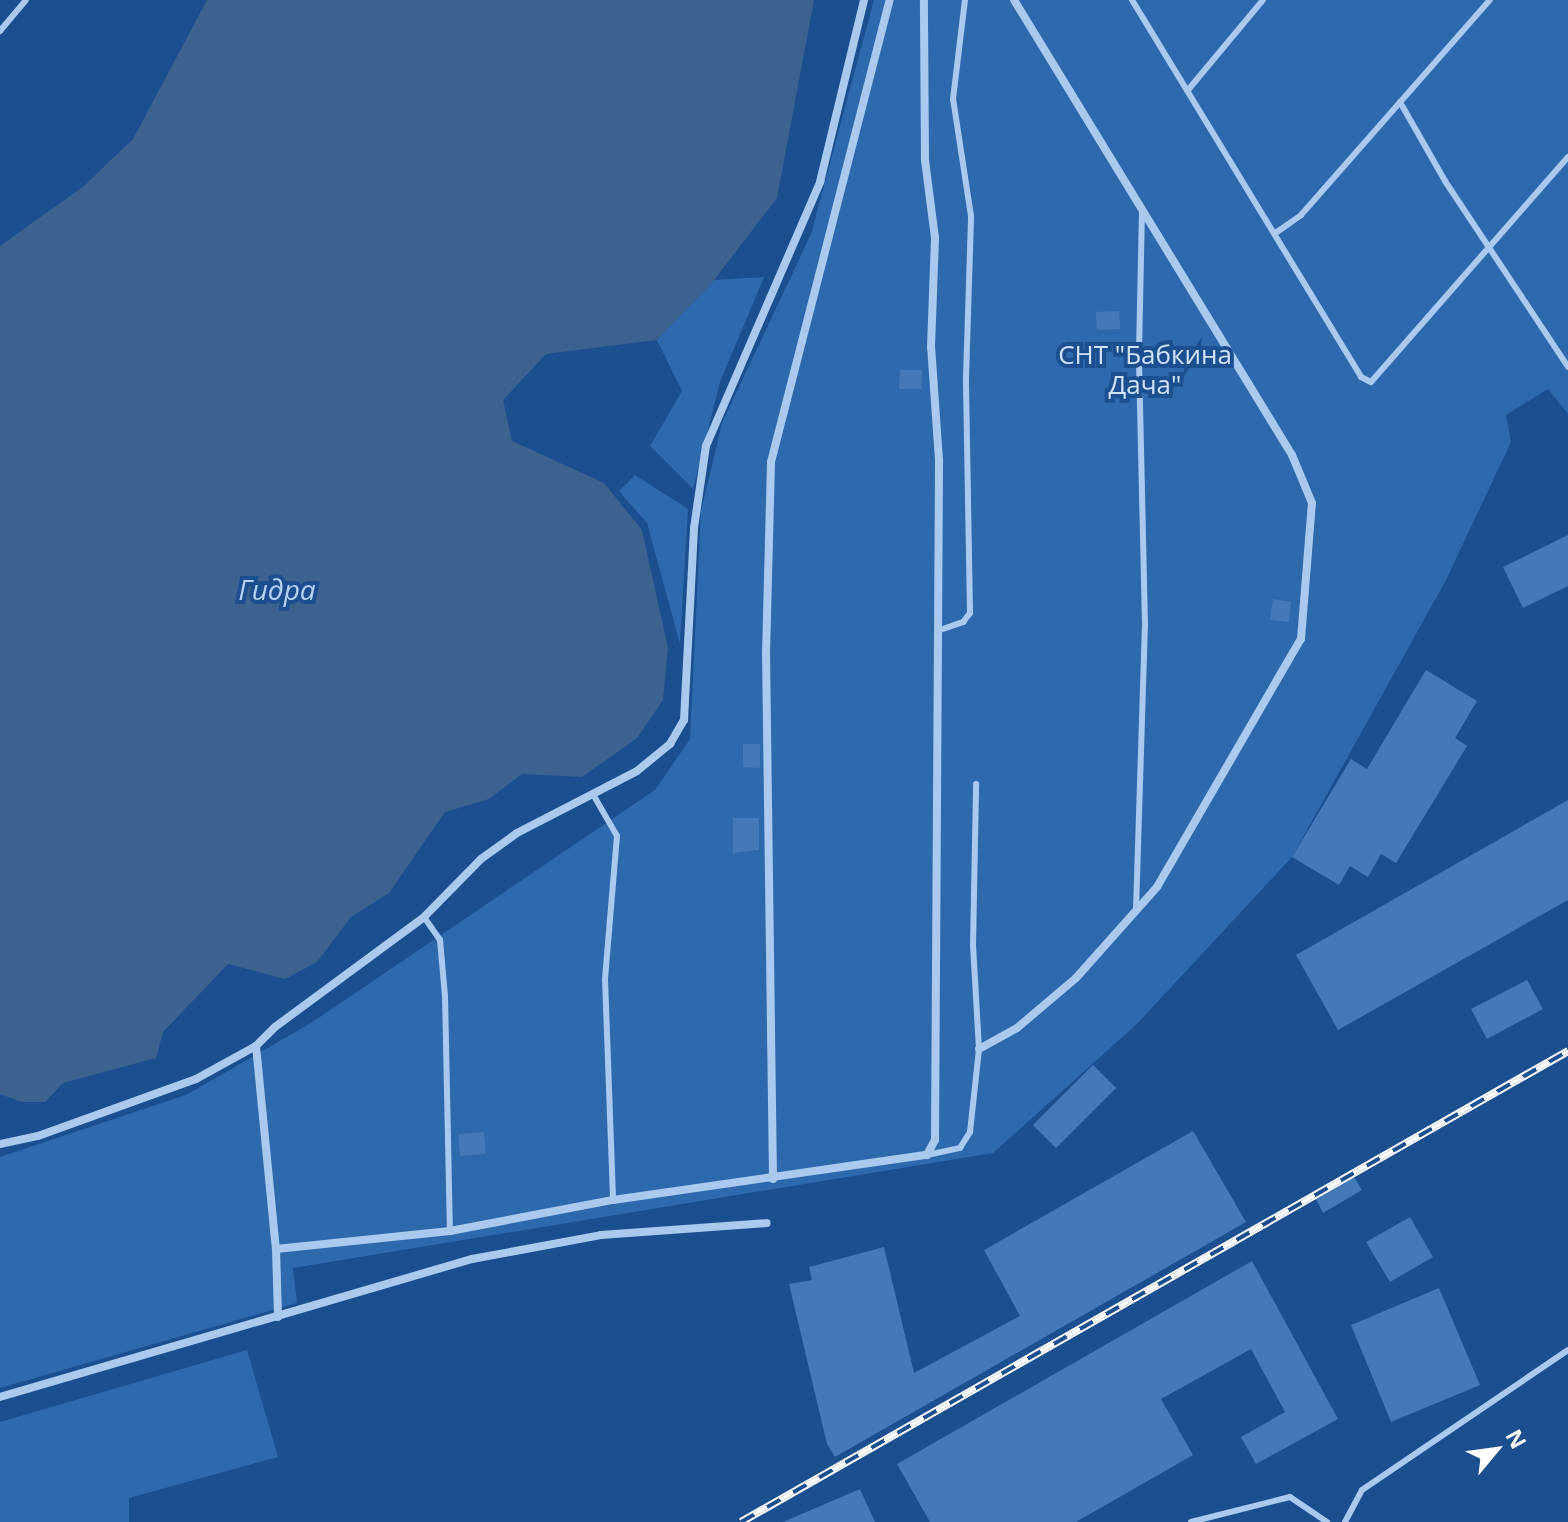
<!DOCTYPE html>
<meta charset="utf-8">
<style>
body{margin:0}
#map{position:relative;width:1568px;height:1522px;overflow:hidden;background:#1b4f8f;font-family:"Open Sans",sans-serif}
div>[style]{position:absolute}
.green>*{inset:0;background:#2e69ad}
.water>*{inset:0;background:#3c6290}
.building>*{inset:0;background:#4478b7}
.service>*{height:6px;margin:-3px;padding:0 3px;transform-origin:3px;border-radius:3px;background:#a9c9ee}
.minor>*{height:8px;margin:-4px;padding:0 4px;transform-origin:4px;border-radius:4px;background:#a9c9ee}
.rail>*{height:8px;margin-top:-4px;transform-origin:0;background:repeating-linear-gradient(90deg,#1b4f8f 0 15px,#fff 0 30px);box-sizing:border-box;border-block:2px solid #fff}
span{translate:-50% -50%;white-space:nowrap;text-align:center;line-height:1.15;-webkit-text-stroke:8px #1b4f8f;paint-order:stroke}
.park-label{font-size:26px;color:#cfe3fa}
.water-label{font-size:28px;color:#b5d3f5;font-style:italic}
.north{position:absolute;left:1456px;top:1410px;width:80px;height:80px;-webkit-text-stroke:6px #1b4f8f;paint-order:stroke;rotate:61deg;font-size:22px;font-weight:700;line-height:32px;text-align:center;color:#fff}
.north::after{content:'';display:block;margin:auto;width:28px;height:36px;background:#fff;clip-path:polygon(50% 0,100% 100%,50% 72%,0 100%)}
</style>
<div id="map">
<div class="green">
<div style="clip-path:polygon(874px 0,1568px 0,1568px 414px,1548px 389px,1506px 415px,1511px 442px,1446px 580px,1292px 857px,1137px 1024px,993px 1153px,293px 1268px,297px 1303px,0 1388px,0 1157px,186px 1095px,311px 1023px,655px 790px,690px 739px,701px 511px,722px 423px,811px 234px)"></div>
<div style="clip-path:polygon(764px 277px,720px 382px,693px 489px,650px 446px,682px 391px,657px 340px,714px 280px)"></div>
<div style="clip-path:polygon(635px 475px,688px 509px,680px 644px,647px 523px,619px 491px)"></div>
<div style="clip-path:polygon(247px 1350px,278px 1457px,129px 1498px,129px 1522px,0 1522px,0 1422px)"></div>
</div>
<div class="water">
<div style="clip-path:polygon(207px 0,814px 0,777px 198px,714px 280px,657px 340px,546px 354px,503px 400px,512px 441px,604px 483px,642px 530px,668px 648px,663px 700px,637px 738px,582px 777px,522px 774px,489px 799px,445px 812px,389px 893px,351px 917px,317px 962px,285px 979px,228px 964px,163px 1032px,156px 1058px,63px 1083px,45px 1102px,22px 1102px,0 1094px,0 246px,84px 186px,133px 139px)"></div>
</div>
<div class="building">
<div style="clip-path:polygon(1119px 311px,1120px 329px,1097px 330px,1096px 312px)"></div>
<div style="clip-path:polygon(900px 370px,922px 370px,922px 389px,899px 389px)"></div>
<div style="clip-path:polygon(1568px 535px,1568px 586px,1523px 608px,1503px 567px)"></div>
<div style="clip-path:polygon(1273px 599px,1291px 602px,1289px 622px,1270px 620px)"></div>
<div style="clip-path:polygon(1426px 670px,1477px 701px,1455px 738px,1467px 746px,1396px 863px,1381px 854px,1368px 877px,1350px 866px,1339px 885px,1292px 857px,1351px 759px,1367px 769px)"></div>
<div style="clip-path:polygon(743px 744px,760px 744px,760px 768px,743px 767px)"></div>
<div style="clip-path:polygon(1568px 800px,1568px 900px,1338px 1030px,1296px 955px)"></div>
<div style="clip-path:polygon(733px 818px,759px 818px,759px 850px,733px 853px)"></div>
<div style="clip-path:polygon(1527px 980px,1543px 1009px,1487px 1039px,1471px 1009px)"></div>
<div style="clip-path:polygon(1093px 1065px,1116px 1088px,1056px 1148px,1033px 1125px)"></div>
<div style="clip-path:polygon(1193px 1131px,1246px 1222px,835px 1457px,827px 1444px,789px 1284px,812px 1280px,809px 1267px,884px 1247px,914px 1373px,1020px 1316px,984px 1250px)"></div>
<div style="clip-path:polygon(484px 1132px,486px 1154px,460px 1156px,458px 1134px)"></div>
<div style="clip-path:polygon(1354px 1177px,1362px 1190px,1323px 1213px,1316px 1199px)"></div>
<div style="clip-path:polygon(1410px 1217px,1433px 1257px,1390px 1282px,1366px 1242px)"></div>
<div style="clip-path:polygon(1252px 1261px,1338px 1419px,1256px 1464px,1241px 1437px,1285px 1412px,1251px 1349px,1161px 1399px,1193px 1455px,1076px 1522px,930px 1522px,897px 1464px)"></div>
<div style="clip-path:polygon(1439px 1288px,1480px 1385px,1391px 1422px,1351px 1325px)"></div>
<div style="clip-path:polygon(860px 1489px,875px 1522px,783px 1522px)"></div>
</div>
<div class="service">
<div style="left:1132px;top:0;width:441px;rotate:58.7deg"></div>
<div style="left:1361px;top:377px;width:11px;rotate:27deg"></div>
<div style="left:1371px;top:382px;width:299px;rotate:-48.8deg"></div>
<div style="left:0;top:31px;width:40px;rotate:-50deg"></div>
<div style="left:1188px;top:90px;width:117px;rotate:-50.2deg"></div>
<div style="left:1400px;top:102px;width:91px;rotate:60.3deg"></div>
<div style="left:1445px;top:181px;width:223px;rotate:56.5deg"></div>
<div style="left:1277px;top:232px;width:29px;rotate:-35deg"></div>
<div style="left:1301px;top:215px;width:286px;rotate:-48.7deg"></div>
<div style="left:937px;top:631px;width:28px;rotate:-19deg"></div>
<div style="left:963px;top:622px;width:11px;rotate:-52deg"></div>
<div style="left:970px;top:613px;width:235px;rotate:-91deg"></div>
<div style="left:966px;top:378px;width:162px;rotate:-88.2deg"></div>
<div style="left:971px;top:216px;width:118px;rotate:-98.7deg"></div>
<div style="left:953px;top:99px;width:100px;rotate:-83.1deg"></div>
<div style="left:594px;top:796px;width:46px;rotate:60.1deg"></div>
<div style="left:617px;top:836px;width:144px;rotate:94.8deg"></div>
<div style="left:605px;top:979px;width:221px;rotate:87.9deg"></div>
<div style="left:1136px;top:910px;width:285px;rotate:-88.2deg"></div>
<div style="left:1145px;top:625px;width:272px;rotate:-91.3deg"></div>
<div style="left:1139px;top:353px;width:143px;rotate:-88.8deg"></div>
<div style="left:424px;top:917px;width:28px;rotate:55deg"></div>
<div style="left:440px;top:940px;width:56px;rotate:84.9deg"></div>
<div style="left:445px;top:996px;width:235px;rotate:88.8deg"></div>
<div style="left:927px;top:1155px;width:34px;rotate:-12deg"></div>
<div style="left:960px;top:1148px;width:19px;rotate:-58deg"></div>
<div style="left:970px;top:1132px;width:83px;rotate:-83.8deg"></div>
<div style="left:979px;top:1049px;width:103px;rotate:-93.3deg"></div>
<div style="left:973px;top:946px;width:162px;rotate:-88.9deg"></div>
<div style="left:1191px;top:1522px;width:102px;rotate:-14.2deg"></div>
<div style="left:1290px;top:1497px;width:45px;rotate:34deg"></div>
<div style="left:1345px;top:1522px;width:36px;rotate:-62deg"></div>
<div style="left:1362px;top:1490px;width:249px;rotate:-34.2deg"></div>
</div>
<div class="minor">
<div style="left:256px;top:1046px;width:204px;rotate:84.4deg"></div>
<div style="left:276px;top:1249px;width:68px;rotate:88.3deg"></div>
<div style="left:979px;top:1049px;width:43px;rotate:-28.9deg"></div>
<div style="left:1017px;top:1028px;width:77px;rotate:-40.3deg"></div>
<div style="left:1076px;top:978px;width:122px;rotate:-48.3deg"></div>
<div style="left:1157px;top:887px;width:287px;rotate:-59.9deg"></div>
<div style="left:1301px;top:639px;width:136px;rotate:-85.4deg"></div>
<div style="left:1312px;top:503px;width:52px;rotate:-112.6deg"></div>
<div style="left:1292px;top:455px;width:533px;rotate:-121.42deg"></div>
<div style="left:0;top:1144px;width:39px;rotate:-12deg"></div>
<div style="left:38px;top:1136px;width:168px;rotate:-19.8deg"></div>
<div style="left:196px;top:1079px;width:68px;rotate:-28.8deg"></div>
<div style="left:256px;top:1046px;width:27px;rotate:-45deg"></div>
<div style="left:275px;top:1027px;width:185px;rotate:-36.4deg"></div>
<div style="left:424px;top:917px;width:81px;rotate:-45.5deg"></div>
<div style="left:481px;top:859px;width:44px;rotate:-35.8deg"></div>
<div style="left:517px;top:833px;width:135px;rotate:-27.3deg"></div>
<div style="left:637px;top:771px;width:43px;rotate:-39.3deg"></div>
<div style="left:670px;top:744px;width:28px;rotate:-60deg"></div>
<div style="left:684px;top:720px;width:192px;rotate:-87deg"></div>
<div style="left:694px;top:528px;width:83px;rotate:-81.7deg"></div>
<div style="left:706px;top:446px;width:288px;rotate:-66.6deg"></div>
<div style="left:820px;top:182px;width:187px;rotate:-76.4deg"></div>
<div style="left:773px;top:1179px;width:525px;rotate:-90.76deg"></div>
<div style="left:766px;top:654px;width:192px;rotate:-88.5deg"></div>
<div style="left:771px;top:462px;width:477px;rotate:-75.6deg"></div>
<div style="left:276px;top:1249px;width:175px;rotate:-5.9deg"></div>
<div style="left:450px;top:1231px;width:166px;rotate:-10.8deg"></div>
<div style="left:613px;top:1200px;width:317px;rotate:-8.2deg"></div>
<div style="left:927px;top:1155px;width:17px;rotate:-62deg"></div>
<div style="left:935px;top:1140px;width:680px;rotate:-89.66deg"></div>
<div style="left:939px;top:460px;width:113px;rotate:-94deg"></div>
<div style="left:931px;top:347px;width:109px;rotate:-87.9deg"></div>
<div style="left:935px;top:238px;width:79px;rotate:-97.3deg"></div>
<div style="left:925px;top:160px;width:160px;rotate:-90.4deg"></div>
<div style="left:0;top:1397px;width:492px;rotate:-16.3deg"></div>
<div style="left:472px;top:1259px;width:131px;rotate:-10.5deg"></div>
<div style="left:601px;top:1235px;width:166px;rotate:-4.1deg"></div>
</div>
<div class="rail">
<div style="left:741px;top:1522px;width:952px;rotate:-29.66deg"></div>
</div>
<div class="park-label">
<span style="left:1145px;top:370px">СНТ "Бабкина<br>Дача"</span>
</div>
<div class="water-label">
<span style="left:277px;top:589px">Гидра</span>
</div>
<div class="north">N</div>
</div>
